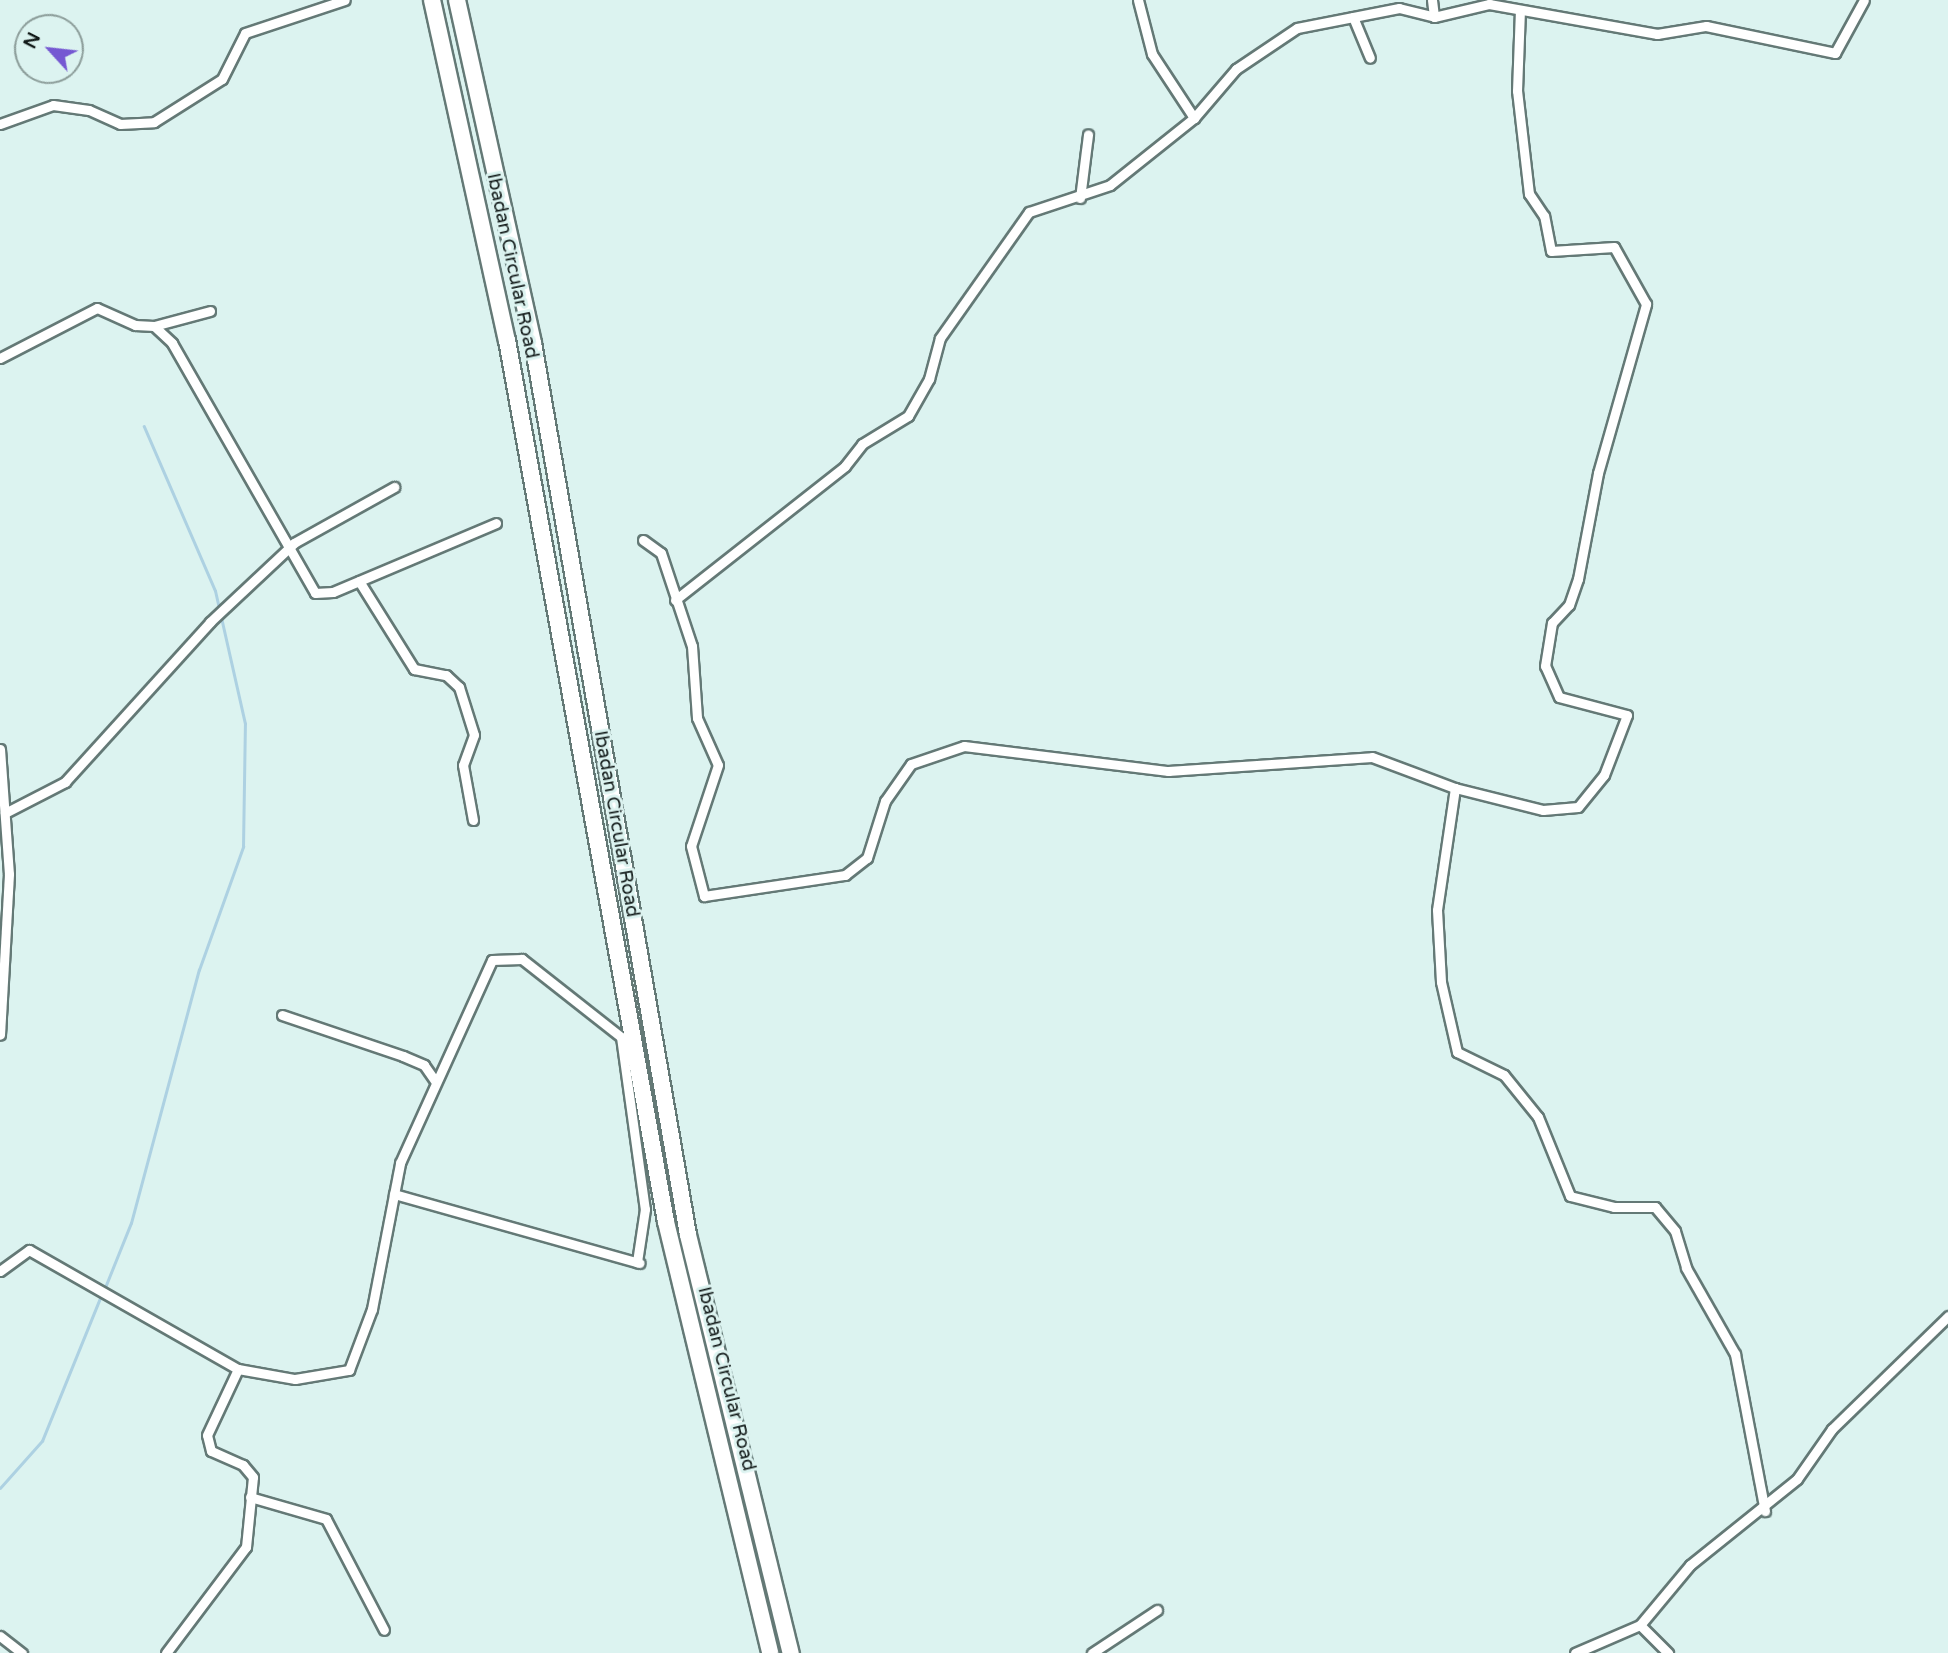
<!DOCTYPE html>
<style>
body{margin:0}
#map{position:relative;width:1948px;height:1653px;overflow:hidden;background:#dcf3f0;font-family:"Varela Round",sans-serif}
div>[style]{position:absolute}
.stream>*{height:2.5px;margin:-1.25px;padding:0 1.25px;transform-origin:1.25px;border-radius:1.25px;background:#add1e2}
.roads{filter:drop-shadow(2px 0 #647976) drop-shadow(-2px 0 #647976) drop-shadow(0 2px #647976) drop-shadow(0 -2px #647976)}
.street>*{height:9px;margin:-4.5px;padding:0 4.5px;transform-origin:4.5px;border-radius:4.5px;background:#fff}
.highway>*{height:16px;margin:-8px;padding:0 8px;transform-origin:8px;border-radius:8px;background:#fff}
span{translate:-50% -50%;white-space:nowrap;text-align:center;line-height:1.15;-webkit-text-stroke:6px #dcf3f0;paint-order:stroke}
.street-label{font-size:19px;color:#131b1a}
.north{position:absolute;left:14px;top:14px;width:70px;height:70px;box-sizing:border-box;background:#dcf3f0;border:2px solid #8c9d9a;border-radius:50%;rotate:297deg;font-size:19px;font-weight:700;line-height:28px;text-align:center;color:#131b1a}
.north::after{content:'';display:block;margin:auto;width:24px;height:32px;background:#7558d2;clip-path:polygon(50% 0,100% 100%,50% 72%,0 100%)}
</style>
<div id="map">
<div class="stream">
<div style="left:104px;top:1290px;width:72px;rotate:-68.1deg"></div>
<div style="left:131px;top:1223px;width:262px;rotate:-75deg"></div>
<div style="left:199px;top:970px;width:131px;rotate:-70.3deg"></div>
<div style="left:243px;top:847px;width:123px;rotate:-89.1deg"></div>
<div style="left:245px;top:724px;width:136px;rotate:-102.7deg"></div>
<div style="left:215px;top:591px;width:179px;rotate:-113.4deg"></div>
<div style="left:0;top:1488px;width:63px;rotate:-48.2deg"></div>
<div style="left:42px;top:1441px;width:157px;rotate:-67.9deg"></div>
</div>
<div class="roads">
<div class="street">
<div style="left:1138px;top:0;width:56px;rotate:75.5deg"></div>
<div style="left:1152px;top:54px;width:77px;rotate:56.7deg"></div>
<div style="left:1432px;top:0;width:17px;rotate:83deg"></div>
<div style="left:1353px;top:17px;width:44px;rotate:67.5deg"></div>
<div style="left:0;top:124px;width:56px;rotate:-19.7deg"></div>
<div style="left:53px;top:105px;width:36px;rotate:8deg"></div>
<div style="left:89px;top:110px;width:34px;rotate:24deg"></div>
<div style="left:120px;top:124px;width:34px;rotate:-3deg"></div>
<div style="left:154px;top:122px;width:80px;rotate:-32.3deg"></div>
<div style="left:222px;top:79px;width:51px;rotate:-63.4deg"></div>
<div style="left:245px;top:33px;width:105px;rotate:-18.3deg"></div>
<div style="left:1080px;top:198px;width:64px;rotate:-82.8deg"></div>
<div style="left:154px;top:326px;width:25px;rotate:43deg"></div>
<div style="left:172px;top:343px;width:288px;rotate:60.2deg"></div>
<div style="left:315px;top:593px;width:18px;rotate:-3deg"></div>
<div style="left:333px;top:592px;width:177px;rotate:-22.9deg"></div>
<div style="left:0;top:358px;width:109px;rotate:-27.3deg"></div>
<div style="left:97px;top:308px;width:42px;rotate:24.1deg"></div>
<div style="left:135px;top:325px;width:19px;rotate:3deg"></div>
<div style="left:154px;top:326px;width:58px;rotate:-15deg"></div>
<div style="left:643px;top:540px;width:22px;rotate:36deg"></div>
<div style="left:661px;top:553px;width:98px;rotate:71.6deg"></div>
<div style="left:692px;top:646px;width:72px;rotate:86deg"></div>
<div style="left:697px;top:718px;width:51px;rotate:65.9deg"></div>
<div style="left:718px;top:765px;width:85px;rotate:108.4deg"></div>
<div style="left:691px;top:846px;width:52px;rotate:75.4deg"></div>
<div style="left:704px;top:896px;width:143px;rotate:-8.5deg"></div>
<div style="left:845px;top:875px;width:28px;rotate:-38deg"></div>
<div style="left:867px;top:858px;width:60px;rotate:-72.5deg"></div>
<div style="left:885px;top:801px;width:45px;rotate:-54.9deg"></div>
<div style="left:911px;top:764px;width:56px;rotate:-18.8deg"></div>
<div style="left:964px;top:746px;width:206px;rotate:7deg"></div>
<div style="left:1168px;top:771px;width:204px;rotate:-3.9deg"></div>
<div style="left:1372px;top:757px;width:89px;rotate:20.5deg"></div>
<div style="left:1455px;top:788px;width:91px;rotate:14deg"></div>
<div style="left:1543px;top:810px;width:35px;rotate:-5deg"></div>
<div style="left:1578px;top:807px;width:41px;rotate:-50.9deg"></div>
<div style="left:1604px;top:775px;width:64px;rotate:-69deg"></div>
<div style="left:1627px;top:715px;width:70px;rotate:-165.2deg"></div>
<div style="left:1559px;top:697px;width:34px;rotate:-114deg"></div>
<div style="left:1545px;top:666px;width:44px;rotate:-80.8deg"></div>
<div style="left:1552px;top:623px;width:25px;rotate:-47deg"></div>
<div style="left:1569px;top:605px;width:28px;rotate:-71deg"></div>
<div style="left:1578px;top:579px;width:108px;rotate:-79.3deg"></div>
<div style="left:1598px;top:473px;width:176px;rotate:-74.1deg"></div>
<div style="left:1646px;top:304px;width:65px;rotate:-119.3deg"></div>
<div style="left:1614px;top:247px;width:63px;rotate:176.4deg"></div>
<div style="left:1551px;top:251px;width:36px;rotate:-101deg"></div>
<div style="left:1544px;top:216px;width:27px;rotate:-124deg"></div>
<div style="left:1529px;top:194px;width:104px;rotate:-96.6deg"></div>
<div style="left:1517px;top:91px;width:80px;rotate:-87.9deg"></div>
<div style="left:359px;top:581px;width:104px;rotate:58deg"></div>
<div style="left:414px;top:669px;width:33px;rotate:11deg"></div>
<div style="left:446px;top:675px;width:18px;rotate:43deg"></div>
<div style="left:459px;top:687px;width:50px;rotate:72.6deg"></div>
<div style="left:474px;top:735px;width:32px;rotate:110deg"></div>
<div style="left:463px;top:765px;width:56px;rotate:79.7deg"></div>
<div style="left:675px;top:600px;width:216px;rotate:-38.2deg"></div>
<div style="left:845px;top:466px;width:28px;rotate:-52deg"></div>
<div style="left:862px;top:444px;width:54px;rotate:-31.3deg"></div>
<div style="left:908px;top:416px;width:43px;rotate:-60.4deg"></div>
<div style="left:929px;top:379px;width:42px;rotate:-75deg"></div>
<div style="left:940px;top:338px;width:154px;rotate:-54.8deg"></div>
<div style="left:1029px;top:212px;width:85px;rotate:-18.4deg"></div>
<div style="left:1110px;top:185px;width:107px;rotate:-38.6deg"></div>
<div style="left:1194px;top:118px;width:65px;rotate:-49.4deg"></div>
<div style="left:1236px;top:69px;width:73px;rotate:-33.9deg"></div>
<div style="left:1297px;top:28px;width:104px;rotate:-11.1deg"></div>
<div style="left:1399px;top:8px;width:36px;rotate:14deg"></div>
<div style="left:1434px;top:17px;width:57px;rotate:-13.3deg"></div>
<div style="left:1489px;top:4px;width:171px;rotate:10.1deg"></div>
<div style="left:1657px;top:34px;width:50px;rotate:-9.3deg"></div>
<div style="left:1706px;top:26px;width:132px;rotate:11.8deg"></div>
<div style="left:1835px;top:53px;width:60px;rotate:-61.3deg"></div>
<div style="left:0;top:749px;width:125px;rotate:85.9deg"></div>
<div style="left:9px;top:874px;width:161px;rotate:93.2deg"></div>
<div style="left:1455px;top:788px;width:123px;rotate:98.4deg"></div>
<div style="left:1437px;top:910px;width:72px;rotate:86.8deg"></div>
<div style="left:1441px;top:982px;width:72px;rotate:77.1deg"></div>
<div style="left:1457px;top:1052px;width:52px;rotate:26.1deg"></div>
<div style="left:1504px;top:1075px;width:54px;rotate:51deg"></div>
<div style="left:1538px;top:1117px;width:85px;rotate:67.9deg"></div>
<div style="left:1570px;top:1196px;width:45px;rotate:14deg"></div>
<div style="left:1614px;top:1207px;width:41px"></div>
<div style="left:1655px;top:1207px;width:31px;rotate:50deg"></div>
<div style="left:1675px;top:1231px;width:39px;rotate:73deg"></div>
<div style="left:1686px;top:1268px;width:99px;rotate:60.3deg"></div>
<div style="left:1735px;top:1354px;width:160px;rotate:79.2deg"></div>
<div style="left:5px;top:813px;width:68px;rotate:-27.3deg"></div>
<div style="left:65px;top:782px;width:216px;rotate:-47.8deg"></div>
<div style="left:210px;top:622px;width:115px;rotate:-43.2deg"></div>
<div style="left:294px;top:543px;width:115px;rotate:-29.2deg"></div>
<div style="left:282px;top:1015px;width:128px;rotate:18.7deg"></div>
<div style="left:403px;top:1056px;width:23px;rotate:23deg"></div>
<div style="left:424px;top:1065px;width:19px;rotate:55deg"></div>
<div style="left:394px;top:1194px;width:255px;rotate:15.7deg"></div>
<div style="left:0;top:1271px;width:36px;rotate:-36deg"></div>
<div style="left:29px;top:1250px;width:241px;rotate:29.7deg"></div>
<div style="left:250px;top:1497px;width:79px;rotate:16.1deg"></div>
<div style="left:326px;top:1519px;width:125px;rotate:62.4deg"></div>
<div style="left:1640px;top:1625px;width:40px;rotate:45deg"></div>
<div style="left:0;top:1636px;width:28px;rotate:38deg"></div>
<div style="left:166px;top:1653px;width:133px;rotate:-53deg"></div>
<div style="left:246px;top:1547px;width:70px;rotate:-84.3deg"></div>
<div style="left:253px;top:1477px;width:16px;rotate:-130deg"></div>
<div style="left:243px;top:1465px;width:35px;rotate:-156deg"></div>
<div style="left:211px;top:1451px;width:16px;rotate:-104deg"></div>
<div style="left:207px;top:1435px;width:73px;rotate:-64.8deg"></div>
<div style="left:238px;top:1369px;width:58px;rotate:10deg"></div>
<div style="left:295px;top:1379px;width:55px;rotate:-9.5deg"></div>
<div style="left:349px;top:1370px;width:65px;rotate:-69.3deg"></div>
<div style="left:372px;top:1309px;width:149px;rotate:-79.1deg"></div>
<div style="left:400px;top:1163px;width:223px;rotate:-65.6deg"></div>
<div style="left:492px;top:960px;width:30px;rotate:-2deg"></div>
<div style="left:522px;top:959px;width:126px;rotate:38.2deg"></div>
<div style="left:621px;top:1037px;width:174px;rotate:82.1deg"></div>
<div style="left:645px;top:1209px;width:54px;rotate:98.6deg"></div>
<div style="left:1092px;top:1653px;width:78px;rotate:-33.5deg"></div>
<div style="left:1575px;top:1653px;width:71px;rotate:-23.3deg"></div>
<div style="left:1640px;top:1625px;width:78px;rotate:-50.2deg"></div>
<div style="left:1690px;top:1565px;width:137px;rotate:-38.8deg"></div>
<div style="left:1797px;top:1479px;width:61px;rotate:-55deg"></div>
<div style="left:1832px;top:1429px;width:162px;rotate:-44.2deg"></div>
</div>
<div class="highway">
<div style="left:432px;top:0;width:348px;rotate:77.6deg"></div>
<div style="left:507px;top:340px;width:896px;rotate:79.78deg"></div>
<div style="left:666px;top:1222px;width:443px;rotate:76.4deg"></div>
<div style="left:457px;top:0;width:351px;rotate:77.5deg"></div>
<div style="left:533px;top:343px;width:905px;rotate:80.14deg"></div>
<div style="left:688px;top:1235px;width:431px;rotate:76.2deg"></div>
</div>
</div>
<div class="street-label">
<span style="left:512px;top:266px;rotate:78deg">Ibadan Circular Road</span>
<span style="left:616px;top:824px;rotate:80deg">Ibadan Circular Road</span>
<span style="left:726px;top:1379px;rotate:76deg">Ibadan Circular Road</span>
</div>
<div class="north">N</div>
</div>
